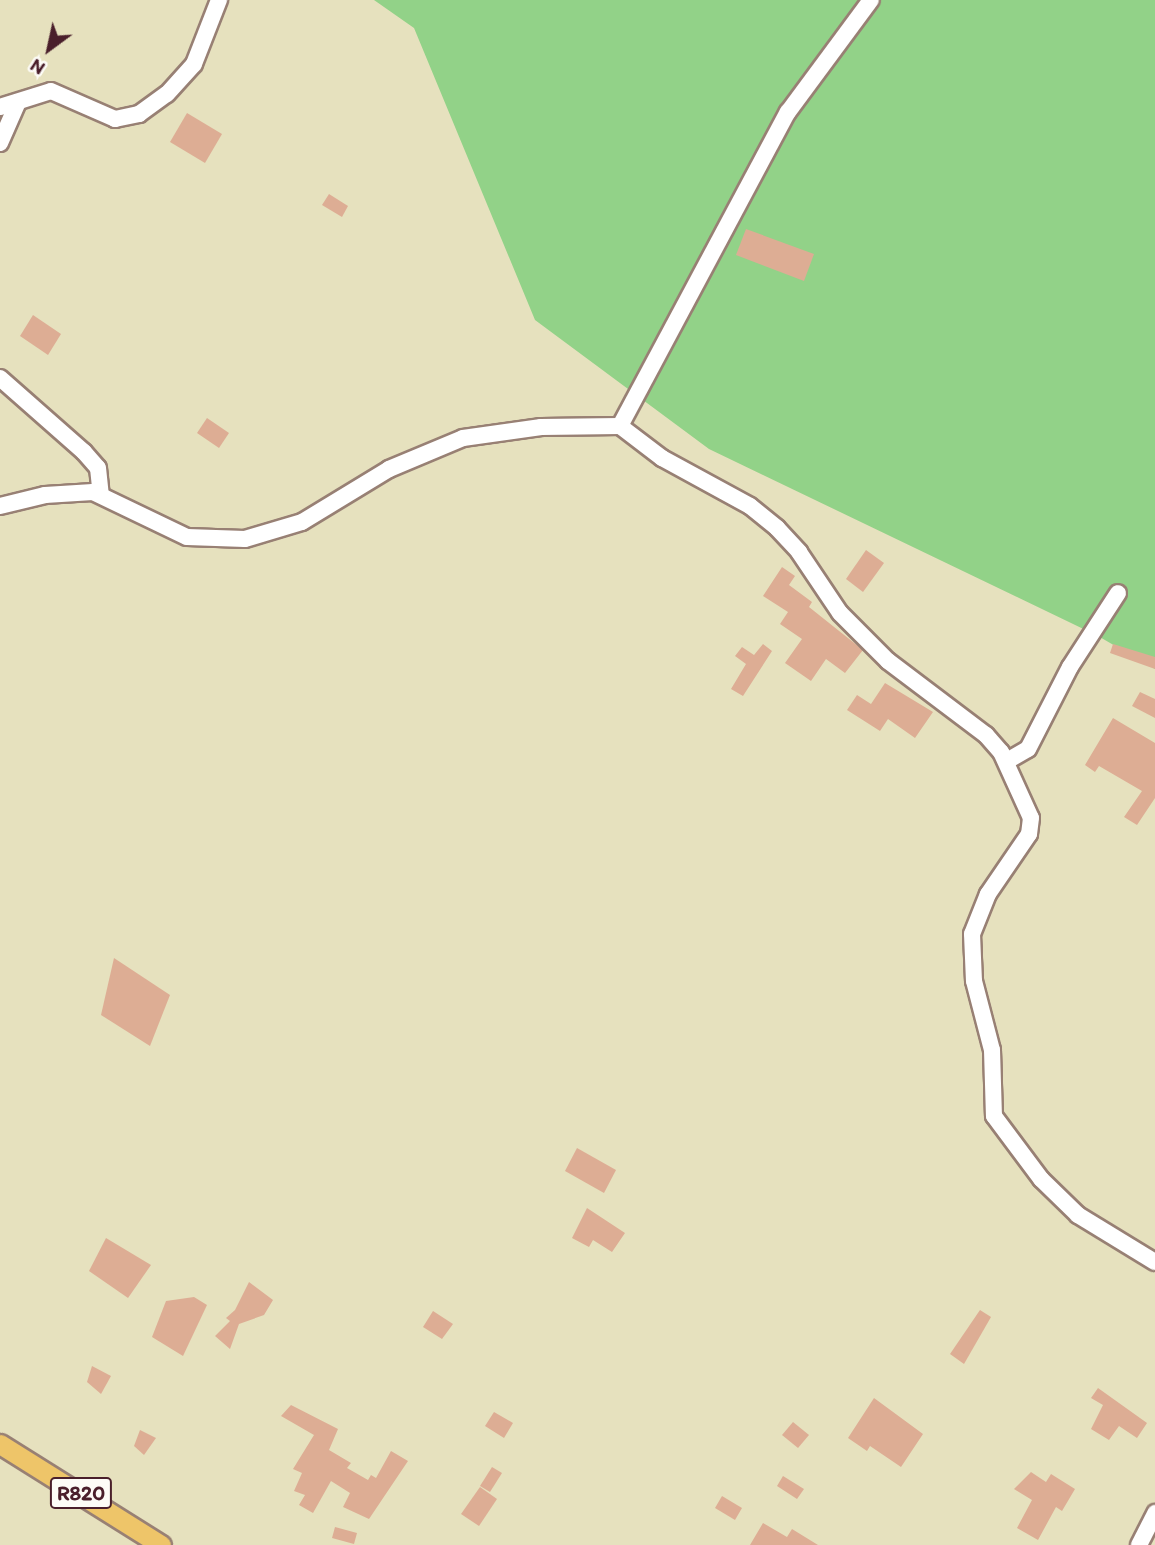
<!DOCTYPE html>
<style>
body{margin:0}
#map{position:relative;width:1155px;height:1545px;overflow:hidden;background:#e6e1be;font-family:Itim,sans-serif}
div>[style]{position:absolute}
.green>*{inset:0;background:#92d288}
.building>*{inset:0;background:#ddad94}
.roads{filter:drop-shadow(2px 0 #988074) drop-shadow(-2px 0 #988074) drop-shadow(0 2px #988074) drop-shadow(0 -2px #988074)}
.minor>*{height:16px;margin:-8px;padding:0 8px;transform-origin:8px;border-radius:8px;background:#fff}
.major>*{height:19px;margin:-9.5px;padding:0 9.5px;transform-origin:9.5px;border-radius:9.5px;background:#eec569}
span{translate:-50% -50%;white-space:nowrap;text-align:center;line-height:1.15;-webkit-text-stroke:6px #fdfcf7;paint-order:stroke}
.shield-label span{padding:2px 5px;background:#fdfcf7;border:2px solid;border-radius:5px;-webkit-text-stroke-width:0}
.shield-label{font-size:21px;color:#4a1f2b;font-weight:700}
.north{position:absolute;left:14px;top:14px;width:70px;height:70px;-webkit-text-stroke:5px #fdfcf7;paint-order:stroke;rotate:213deg;font-size:19px;font-weight:700;line-height:28px;text-align:center;color:#4a1f2b}
.north::after{content:'';display:block;margin:auto;width:24px;height:32px;background:#4a1f2b;clip-path:polygon(50% 0,100% 100%,50% 72%,0 100%)}
</style>
<div id="map">
<div class="green">
<div style="clip-path:polygon(374px 0,1155px 0,1155px 669px,1098px 636px,709px 449px,535px 320px,414px 28px)"></div>
</div>
<div class="building">
<div style="clip-path:polygon(187px 113px,222px 134px,205px 163px,170px 142px)"></div>
<div style="clip-path:polygon(329px 194px,348px 206px,342px 217px,322px 205px)"></div>
<div style="clip-path:polygon(746px 229px,814px 254px,804px 281px,736px 255px)"></div>
<div style="clip-path:polygon(33px 315px,61px 334px,48px 355px,20px 336px)"></div>
<div style="clip-path:polygon(207px 418px,229px 433px,219px 448px,197px 433px)"></div>
<div style="clip-path:polygon(866px 550px,884px 563px,863px 592px,846px 579px)"></div>
<div style="clip-path:polygon(782px 567px,795px 576px,789px 585px,812px 602px,809px 607px,863px 650px,845px 673px,826px 659px,811px 681px,785px 663px,802px 639px,780px 624px,788px 612px,763px 596px)"></div>
<div style="clip-path:polygon(763px 644px,772px 651px,743px 696px,731px 689px,746px 664px,735px 656px,742px 647px,754px 655px)"></div>
<div style="clip-path:polygon(1113px 644px,1155px 657px,1155px 669px,1110px 653px)"></div>
<div style="clip-path:polygon(885px 683px,933px 712px,915px 738px,888px 719px,880px 731px,847px 710px,857px 695px,871px 704px)"></div>
<div style="clip-path:polygon(1140px 692px,1155px 699px,1155px 718px,1132px 706px)"></div>
<div style="clip-path:polygon(1113px 718px,1155px 743px,1155px 798px,1137px 825px,1124px 817px,1142px 791px,1099px 766px,1095px 772px,1085px 765px)"></div>
<div style="clip-path:polygon(114px 958px,170px 995px,150px 1046px,101px 1015px)"></div>
<div style="clip-path:polygon(577px 1148px,616px 1170px,604px 1193px,565px 1171px)"></div>
<div style="clip-path:polygon(587px 1208px,625px 1233px,612px 1252px,593px 1240px,589px 1247px,572px 1238px)"></div>
<div style="clip-path:polygon(106px 1238px,151px 1265px,128px 1298px,89px 1271px)"></div>
<div style="clip-path:polygon(249px 1282px,273px 1300px,264px 1315px,239px 1324px,230px 1349px,215px 1336px,230px 1321px,226px 1318px,235px 1310px)"></div>
<div style="clip-path:polygon(194px 1297px,207px 1305px,183px 1356px,152px 1337px,166px 1301px)"></div>
<div style="clip-path:polygon(980px 1310px,991px 1317px,964px 1364px,950px 1354px)"></div>
<div style="clip-path:polygon(433px 1311px,453px 1324px,442px 1339px,423px 1327px)"></div>
<div style="clip-path:polygon(92px 1366px,111px 1376px,101px 1394px,87px 1382px)"></div>
<div style="clip-path:polygon(1098px 1388px,1147px 1423px,1137px 1438px,1119px 1426px,1109px 1440px,1091px 1429px,1103px 1405px,1091px 1398px)"></div>
<div style="clip-path:polygon(874px 1398px,923px 1434px,901px 1467px,870px 1446px,867px 1451px,848px 1438px)"></div>
<div style="clip-path:polygon(291px 1405px,338px 1429px,329px 1450px,351px 1463px,347px 1468px,368px 1480px,371px 1475px,376px 1478px,391px 1451px,408px 1461px,369px 1519px,343px 1507px,350px 1493px,331px 1481px,313px 1513px,299px 1505px,305px 1495px,294px 1491px,302px 1473px,293px 1469px,314px 1435px,281px 1416px)"></div>
<div style="clip-path:polygon(494px 1412px,513px 1423px,504px 1438px,485px 1426px)"></div>
<div style="clip-path:polygon(793px 1422px,809px 1435px,798px 1448px,782px 1435px)"></div>
<div style="clip-path:polygon(140px 1430px,156px 1438px,144px 1455px,134px 1446px)"></div>
<div style="clip-path:polygon(492px 1467px,502px 1473px,490px 1492px,480px 1486px)"></div>
<div style="clip-path:polygon(1031px 1472px,1046px 1482px,1051px 1474px,1075px 1489px,1062px 1511px,1056px 1507px,1038px 1540px,1017px 1528px,1032px 1500px,1014px 1489px)"></div>
<div style="clip-path:polygon(783px 1476px,804px 1489px,797px 1499px,777px 1486px)"></div>
<div style="clip-path:polygon(480px 1487px,497px 1499px,479px 1526px,461px 1514px)"></div>
<div style="clip-path:polygon(722px 1496px,742px 1508px,735px 1520px,715px 1508px)"></div>
<div style="clip-path:polygon(763px 1523px,787px 1537px,792px 1529px,818px 1545px,750px 1545px)"></div>
<div style="clip-path:polygon(335px 1527px,357px 1533px,354px 1544px,332px 1538px)"></div>
</div>
<div class="roads">
<div class="minor">
<div style="left:0;top:107px;width:53px;rotate:-17.4deg"></div>
<div style="left:51px;top:91px;width:70px;rotate:23.6deg"></div>
<div style="left:115px;top:119px;width:25px;rotate:-12deg"></div>
<div style="left:139px;top:114px;width:34px;rotate:-36deg"></div>
<div style="left:167px;top:94px;width:40px;rotate:-48deg"></div>
<div style="left:194px;top:64px;width:69px;rotate:-68.7deg"></div>
<div style="left:0;top:143px;width:45px;rotate:-66.3deg"></div>
<div style="left:0;top:378px;width:112px;rotate:41.4deg"></div>
<div style="left:84px;top:452px;width:21px;rotate:49deg"></div>
<div style="left:98px;top:468px;width:27px;rotate:84deg"></div>
<div style="left:620px;top:426px;width:53px;rotate:37.3deg"></div>
<div style="left:662px;top:458px;width:100px;rotate:28.6deg"></div>
<div style="left:750px;top:506px;width:35px;rotate:39deg"></div>
<div style="left:777px;top:528px;width:33px;rotate:47deg"></div>
<div style="left:799px;top:552px;width:73px;rotate:56.1deg"></div>
<div style="left:840px;top:613px;width:68px;rotate:45deg"></div>
<div style="left:888px;top:661px;width:123px;rotate:37.1deg"></div>
<div style="left:986px;top:735px;width:23px;rotate:49deg"></div>
<div style="left:1001px;top:752px;width:72px;rotate:65.6deg"></div>
<div style="left:1031px;top:818px;width:16px;rotate:97deg"></div>
<div style="left:1029px;top:834px;width:73px;rotate:124.3deg"></div>
<div style="left:988px;top:894px;width:43px;rotate:111.8deg"></div>
<div style="left:972px;top:934px;width:47px;rotate:87.6deg"></div>
<div style="left:974px;top:981px;width:71px;rotate:75.4deg"></div>
<div style="left:992px;top:1050px;width:66px;rotate:88.3deg"></div>
<div style="left:994px;top:1116px;width:79px;rotate:53.3deg"></div>
<div style="left:1041px;top:1179px;width:52px;rotate:44.2deg"></div>
<div style="left:1078px;top:1215px;width:90px;rotate:31.4deg"></div>
<div style="left:0;top:506px;width:46px;rotate:-13.7deg"></div>
<div style="left:45px;top:495px;width:48px;rotate:-3.6deg"></div>
<div style="left:93px;top:492px;width:104px;rotate:25.6deg"></div>
<div style="left:187px;top:537px;width:58px;rotate:2deg"></div>
<div style="left:245px;top:539px;width:59px;rotate:-16.6deg"></div>
<div style="left:302px;top:522px;width:102px;rotate:-31.3deg"></div>
<div style="left:389px;top:469px;width:80px;rotate:-22.7deg"></div>
<div style="left:463px;top:438px;width:79px;rotate:-8deg"></div>
<div style="left:541px;top:427px;width:79px;rotate:-0.7deg"></div>
<div style="left:620px;top:426px;width:356px;rotate:-61.9deg"></div>
<div style="left:788px;top:112px;width:139px;rotate:-53.5deg"></div>
<div style="left:1007px;top:761px;width:24px;rotate:-30deg"></div>
<div style="left:1028px;top:749px;width:92px;rotate:-62.9deg"></div>
<div style="left:1070px;top:667px;width:88px;rotate:-57deg"></div>
<div style="left:1139px;top:1545px;width:36px;rotate:-63deg"></div>
</div>
<div class="major">
<div style="left:0;top:1444px;width:190px;rotate:32.1deg"></div>
</div>
</div>
<div class="shield-label">
<span style="left:81px;top:1493px">R820</span>
</div>
<div class="north">N</div>
</div>
